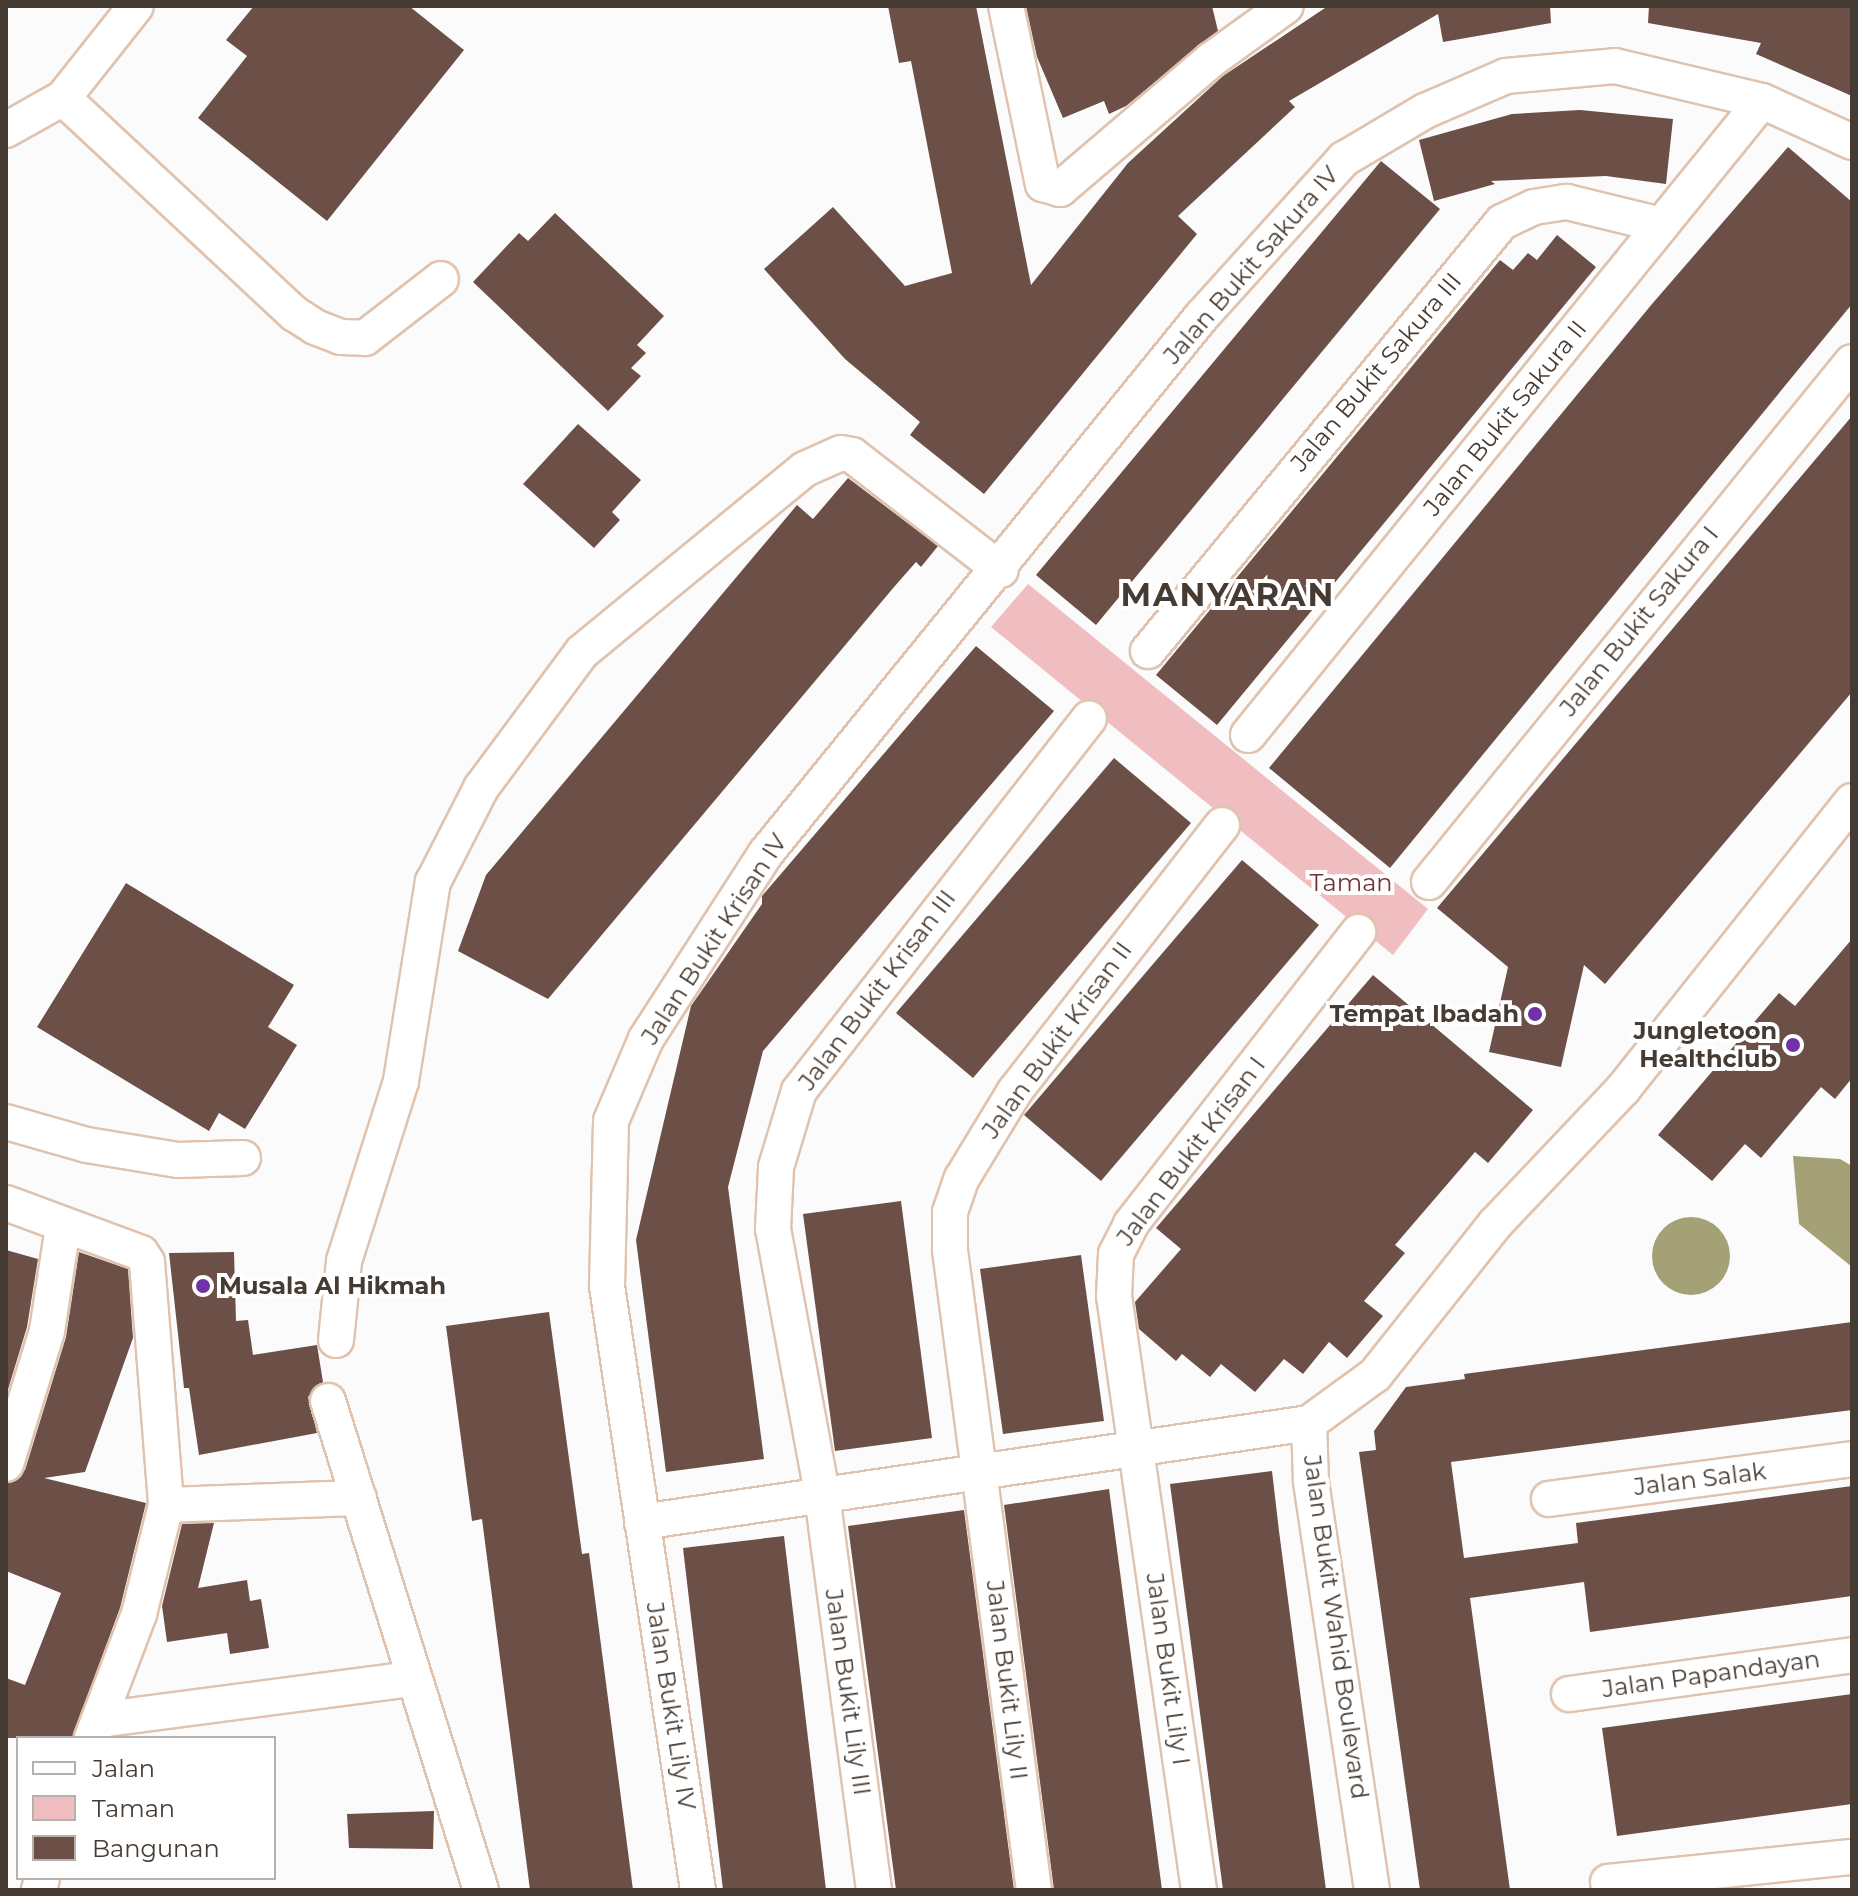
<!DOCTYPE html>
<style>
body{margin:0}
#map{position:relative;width:1858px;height:1896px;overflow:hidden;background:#fbfbfb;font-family:Montserrat,sans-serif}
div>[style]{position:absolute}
.green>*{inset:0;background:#f0bec1}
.water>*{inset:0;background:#a3a175}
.round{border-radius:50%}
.building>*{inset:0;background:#6c4f46}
.roads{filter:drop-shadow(2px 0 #dfc3ae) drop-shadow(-2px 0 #dfc3ae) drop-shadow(0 2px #dfc3ae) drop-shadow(0 -2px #dfc3ae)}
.street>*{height:34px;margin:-17px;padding:0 17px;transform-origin:17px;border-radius:17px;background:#fff}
.dots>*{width:22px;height:22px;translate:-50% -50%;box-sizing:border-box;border:4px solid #fff;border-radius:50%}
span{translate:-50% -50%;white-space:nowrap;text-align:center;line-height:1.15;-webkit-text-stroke:8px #fff;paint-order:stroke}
.street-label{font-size:24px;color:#463b32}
.park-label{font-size:24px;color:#71313a}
.poi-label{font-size:24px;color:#463b32;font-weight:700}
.right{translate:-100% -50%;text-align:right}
.left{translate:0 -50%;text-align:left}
.district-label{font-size:32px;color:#463b32;font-weight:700;letter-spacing:2px}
.frame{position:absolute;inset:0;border:8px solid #463b32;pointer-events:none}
.legend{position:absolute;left:16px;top:1736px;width:260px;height:144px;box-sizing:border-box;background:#fff;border:2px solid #b5b1ad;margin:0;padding:10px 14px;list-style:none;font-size:24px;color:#463b32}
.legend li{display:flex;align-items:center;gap:16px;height:40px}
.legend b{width:40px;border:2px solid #b5b1ad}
</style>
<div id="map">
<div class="green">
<div style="clip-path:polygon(1028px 584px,1428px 909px,1393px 955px,991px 627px)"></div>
</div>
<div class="water">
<div style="clip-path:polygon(1793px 1156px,1840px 1159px,1852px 1166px,1852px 1267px,1799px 1224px)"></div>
<div class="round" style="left:1652px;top:1217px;width:78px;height:78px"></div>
</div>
<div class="building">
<div style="clip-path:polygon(254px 6px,409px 6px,464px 50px,327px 221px,198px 118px,247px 56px,226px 40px)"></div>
<div style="clip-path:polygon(888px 6px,976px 6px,1031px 285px,1128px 163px,1223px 76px,1328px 6px,1550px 6px,1551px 23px,1443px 42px,1438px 14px,1289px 101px,1295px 107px,1178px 216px,1197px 234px,984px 494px,910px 435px,920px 422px,845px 359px,764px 269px,833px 207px,905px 286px,952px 273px,911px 61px,899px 63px)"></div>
<div style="clip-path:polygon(1026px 6px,1212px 6px,1218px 31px,1126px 106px,1109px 114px,1104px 101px,1063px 118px,1037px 57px)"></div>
<div style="clip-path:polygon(1649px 6px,1852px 6px,1852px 96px,1756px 54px,1761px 43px,1648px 23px)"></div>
<div style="clip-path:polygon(1580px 110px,1673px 119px,1666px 184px,1606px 176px,1491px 181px,1495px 184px,1434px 201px,1419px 140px,1512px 114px)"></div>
<div style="clip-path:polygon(1788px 147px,1852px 202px,1852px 304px,1390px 868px,1269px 768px,1652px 304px)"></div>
<div style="clip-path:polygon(1381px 161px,1440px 209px,1096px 625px,1036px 575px)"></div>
<div style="clip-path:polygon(555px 213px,664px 316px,637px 345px,646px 353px,631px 368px,641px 376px,608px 411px,473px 282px,519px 233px,528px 241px)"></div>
<div style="clip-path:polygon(1557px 235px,1596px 267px,1217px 725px,1156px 675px,1500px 260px,1513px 270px,1528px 253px,1537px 260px)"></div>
<div style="clip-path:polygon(1852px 416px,1852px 692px,1605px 984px,1584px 965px,1561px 1067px,1489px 1052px,1508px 967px,1437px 908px)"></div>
<div style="clip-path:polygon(578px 424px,641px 480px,612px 512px,620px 520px,594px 548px,523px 484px)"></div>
<div style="clip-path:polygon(848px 478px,938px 546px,921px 567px,916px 562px,894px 587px,548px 999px,458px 951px,486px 875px,797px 505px,813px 519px)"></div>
<div style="clip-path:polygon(976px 646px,1054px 711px,763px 1051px,728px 1187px,764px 1459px,666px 1472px,636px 1240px,691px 1006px,762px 904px,762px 896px)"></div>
<div style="clip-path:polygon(1114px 758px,1191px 823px,973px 1078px,896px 1013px)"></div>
<div style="clip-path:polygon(1242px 860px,1319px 925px,1101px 1181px,1024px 1115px)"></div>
<div style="clip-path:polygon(126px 883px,294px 985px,268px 1027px,297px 1045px,245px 1129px,219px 1113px,209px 1131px,37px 1027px)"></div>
<div style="clip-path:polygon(1852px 939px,1852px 1078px,1835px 1099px,1821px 1087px,1761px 1158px,1745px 1144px,1712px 1181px,1658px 1135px,1779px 993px,1795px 1006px)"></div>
<div style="clip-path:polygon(1373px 975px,1533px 1110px,1488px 1163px,1475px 1152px,1395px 1245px,1405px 1253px,1364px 1301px,1383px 1316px,1347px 1358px,1329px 1342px,1303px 1374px,1284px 1359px,1255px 1392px,1221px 1364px,1210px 1377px,1182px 1354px,1176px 1361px,1139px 1329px,1135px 1302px,1181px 1249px,1156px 1228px)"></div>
<div style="clip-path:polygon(901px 1201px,932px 1438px,835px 1451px,803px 1214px)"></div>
<div style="clip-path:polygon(6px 1250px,38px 1259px,27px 1327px,6px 1396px)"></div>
<div style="clip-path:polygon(79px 1252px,128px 1269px,133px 1338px,85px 1472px,44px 1478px,146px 1503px,120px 1608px,72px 1738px,6px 1738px,6px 1678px,25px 1685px,61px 1593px,6px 1571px,6px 1483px,25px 1470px,66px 1337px)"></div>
<div style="clip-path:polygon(234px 1252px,236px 1321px,248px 1320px,253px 1355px,317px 1345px,323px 1382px,308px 1397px,317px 1433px,199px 1455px,189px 1388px,184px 1388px,169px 1253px)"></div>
<div style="clip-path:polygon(1081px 1255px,1104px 1421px,1003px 1434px,980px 1269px)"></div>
<div style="clip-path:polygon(549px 1312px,582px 1554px,589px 1553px,633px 1890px,530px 1890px,482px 1519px,472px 1521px,446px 1326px)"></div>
<div style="clip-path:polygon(1852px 1322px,1852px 1410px,1451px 1462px,1464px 1558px,1578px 1543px,1576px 1523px,1852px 1486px,1852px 1596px,1590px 1632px,1584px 1582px,1470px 1598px,1510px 1890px,1420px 1890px,1359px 1452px,1376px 1450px,1374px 1431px,1406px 1387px,1465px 1379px,1464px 1374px)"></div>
<div style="clip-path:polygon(1272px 1471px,1279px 1531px,1326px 1890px,1223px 1890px,1178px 1544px,1170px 1484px)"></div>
<div style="clip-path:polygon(1109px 1489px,1162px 1890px,1054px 1890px,1004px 1505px)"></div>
<div style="clip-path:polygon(964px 1510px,1014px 1890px,896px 1890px,848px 1526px)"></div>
<div style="clip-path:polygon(214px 1523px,198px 1588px,247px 1580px,250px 1601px,261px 1599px,269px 1648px,230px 1654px,227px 1633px,167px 1642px,162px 1606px,182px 1524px)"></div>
<div style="clip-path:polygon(784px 1536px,826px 1890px,723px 1890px,683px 1548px)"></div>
<div style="clip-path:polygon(1852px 1694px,1852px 1804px,1617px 1836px,1602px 1728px)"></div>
<div style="clip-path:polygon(434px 1811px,433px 1849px,349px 1848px,347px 1814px)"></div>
</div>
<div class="roads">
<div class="street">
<div style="left:1006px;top:6px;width:182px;rotate:78.3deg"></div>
<div style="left:1043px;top:184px;width:18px;rotate:16deg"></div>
<div style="left:1060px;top:189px;width:199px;rotate:-40.5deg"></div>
<div style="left:1211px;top:60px;width:92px;rotate:-35.8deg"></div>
<div style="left:63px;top:98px;width:317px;rotate:43deg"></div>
<div style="left:295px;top:314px;width:24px;rotate:33deg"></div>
<div style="left:315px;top:327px;width:28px;rotate:21deg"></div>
<div style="left:341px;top:337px;width:24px;rotate:2deg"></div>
<div style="left:365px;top:338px;width:96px;rotate:-37.8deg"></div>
<div style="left:6px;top:130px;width:65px;rotate:-29.3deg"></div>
<div style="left:63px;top:98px;width:117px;rotate:-51.6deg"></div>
<div style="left:1148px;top:651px;width:556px;rotate:-50.47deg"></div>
<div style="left:1502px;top:222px;width:35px;rotate:-25deg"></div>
<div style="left:1534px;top:207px;width:33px;rotate:-9deg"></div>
<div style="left:1567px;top:202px;width:97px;rotate:13.7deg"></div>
<div style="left:1248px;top:735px;width:816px;rotate:-50.97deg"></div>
<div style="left:1429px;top:882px;width:670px;rotate:-50.87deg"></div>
<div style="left:6px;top:1122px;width:84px;rotate:15.9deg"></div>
<div style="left:87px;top:1145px;width:92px;rotate:9.4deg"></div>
<div style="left:178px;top:1160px;width:65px;rotate:-1.8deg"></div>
<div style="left:6px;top:1203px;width:144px;rotate:20.3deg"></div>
<div style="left:141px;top:1253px;width:11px;rotate:56deg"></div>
<div style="left:147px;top:1262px;width:244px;rotate:85.5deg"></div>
<div style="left:166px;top:1505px;width:112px;rotate:103.9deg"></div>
<div style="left:139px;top:1614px;width:133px;rotate:110.8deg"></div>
<div style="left:336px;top:1340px;width:79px;rotate:-84.2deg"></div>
<div style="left:344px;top:1261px;width:189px;rotate:-72.4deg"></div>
<div style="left:401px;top:1081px;width:202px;rotate:-80.9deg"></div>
<div style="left:433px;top:882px;width:106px;rotate:-62.9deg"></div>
<div style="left:481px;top:788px;width:169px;rotate:-53.4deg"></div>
<div style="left:582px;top:652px;width:288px;rotate:-39.4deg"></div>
<div style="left:805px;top:469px;width:39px;rotate:-24deg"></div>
<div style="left:841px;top:453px;width:11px;rotate:10deg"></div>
<div style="left:852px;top:455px;width:188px;rotate:37.7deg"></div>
<div style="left:328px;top:1401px;width:512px;rotate:72.63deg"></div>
<div style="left:6px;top:1464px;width:139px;rotate:-72.9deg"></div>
<div style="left:47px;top:1331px;width:106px;rotate:-81.3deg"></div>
<div style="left:1549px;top:1499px;width:306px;rotate:-7.5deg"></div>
<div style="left:166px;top:1505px;width:193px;rotate:-2.1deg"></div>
<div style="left:642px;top:1522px;width:674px;rotate:-8.44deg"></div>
<div style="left:1569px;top:1694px;width:286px;rotate:-7.8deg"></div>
<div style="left:99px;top:1720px;width:316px;rotate:-7.5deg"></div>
<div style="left:1608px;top:1882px;width:245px;rotate:-5.9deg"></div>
<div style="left:39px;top:1890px;width:12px;rotate:-76deg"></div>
<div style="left:698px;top:1890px;width:611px;rotate:-98.57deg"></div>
<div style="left:607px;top:1286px;width:165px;rotate:-88.6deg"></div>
<div style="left:611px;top:1121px;width:89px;rotate:-66.9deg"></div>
<div style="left:646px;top:1039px;width:221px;rotate:-57.2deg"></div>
<div style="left:766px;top:853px;width:692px;rotate:-50.93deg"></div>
<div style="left:1202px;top:316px;width:212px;rotate:-47.9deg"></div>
<div style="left:1344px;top:159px;width:94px;rotate:-30.7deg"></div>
<div style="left:1425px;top:111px;width:88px;rotate:-23.4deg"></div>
<div style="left:1506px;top:76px;width:109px;rotate:-5.2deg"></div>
<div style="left:1615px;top:66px;width:151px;rotate:13.4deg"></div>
<div style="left:1762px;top:101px;width:99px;rotate:24.5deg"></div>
<div style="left:874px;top:1890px;width:400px;rotate:-97.5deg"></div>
<div style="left:822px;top:1493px;width:269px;rotate:-100.5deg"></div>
<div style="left:773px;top:1229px;width:62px;rotate:-87.2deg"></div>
<div style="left:776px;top:1167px;width:79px;rotate:-73.2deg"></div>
<div style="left:799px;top:1091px;width:472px;rotate:-52.1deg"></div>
<div style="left:1034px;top:1890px;width:645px;rotate:-97.48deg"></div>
<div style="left:950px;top:1250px;width:38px;rotate:-90deg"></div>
<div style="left:950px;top:1212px;width:36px;rotate:-71deg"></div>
<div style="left:962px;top:1178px;width:102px;rotate:-58.7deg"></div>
<div style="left:1015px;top:1091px;width:337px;rotate:-52.1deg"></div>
<div style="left:1199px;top:1890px;width:600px;rotate:-98.14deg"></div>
<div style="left:1114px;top:1296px;width:42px;rotate:-87.3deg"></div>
<div style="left:1116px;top:1254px;width:34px;rotate:-63deg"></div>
<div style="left:1131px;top:1224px;width:370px;rotate:-52.1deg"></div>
<div style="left:1372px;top:1890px;width:414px;rotate:-98.5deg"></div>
<div style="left:1311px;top:1481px;width:58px;rotate:-92deg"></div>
<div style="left:1309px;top:1423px;width:82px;rotate:-36deg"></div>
<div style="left:1375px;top:1375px;width:193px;rotate:-51.5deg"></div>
<div style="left:1495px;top:1224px;width:186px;rotate:-46.5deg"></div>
<div style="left:1623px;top:1089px;width:368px;rotate:-51.5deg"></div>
</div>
</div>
<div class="dots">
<div style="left:1535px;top:1014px;background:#7232a7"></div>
<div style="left:1793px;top:1045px;background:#7232a7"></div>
<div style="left:203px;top:1286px;background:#7232a7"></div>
</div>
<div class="street-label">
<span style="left:1251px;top:265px;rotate:-49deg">Jalan Bukit Sakura IV</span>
<span style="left:1376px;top:372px;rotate:-50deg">Jalan Bukit Sakura III</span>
<span style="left:1505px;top:418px;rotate:-51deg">Jalan Bukit Sakura II</span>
<span style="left:1639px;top:621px;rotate:-51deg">Jalan Bukit Sakura I</span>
<span style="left:714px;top:939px;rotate:-57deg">Jalan Bukit Krisan IV</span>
<span style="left:877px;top:990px;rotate:-53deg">Jalan Bukit Krisan III</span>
<span style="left:1057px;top:1040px;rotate:-54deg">Jalan Bukit Krisan II</span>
<span style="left:1191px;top:1151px;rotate:-53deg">Jalan Bukit Krisan I</span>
<span style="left:1700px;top:1479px;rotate:-7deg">Jalan Salak</span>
<span style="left:1336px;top:1627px;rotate:82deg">Jalan Bukit Wahid Boulevard</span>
<span style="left:1168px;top:1669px;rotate:82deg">Jalan Bukit Lily I</span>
<span style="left:1711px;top:1674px;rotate:-8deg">Jalan Papandayan</span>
<span style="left:1007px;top:1680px;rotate:83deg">Jalan Bukit Lily II</span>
<span style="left:848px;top:1692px;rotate:82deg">Jalan Bukit Lily III</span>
<span style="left:671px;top:1706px;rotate:81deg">Jalan Bukit Lily IV</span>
</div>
<div class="park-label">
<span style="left:1351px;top:883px">Taman</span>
</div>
<div class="poi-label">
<span class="right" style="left:1519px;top:1014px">Tempat Ibadah</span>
<span class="right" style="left:1777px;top:1045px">Jungletoon<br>Healthclub</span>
<span class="left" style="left:219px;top:1286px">Musala Al Hikmah</span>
</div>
<div class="district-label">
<span style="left:1228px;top:595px">MANYARAN</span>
</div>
<div class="frame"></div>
<ul class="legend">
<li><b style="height:10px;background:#fff"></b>Jalan</li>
<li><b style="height:22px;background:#f0bec1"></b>Taman</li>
<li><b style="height:22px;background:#6c4f46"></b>Bangunan</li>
</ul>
</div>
